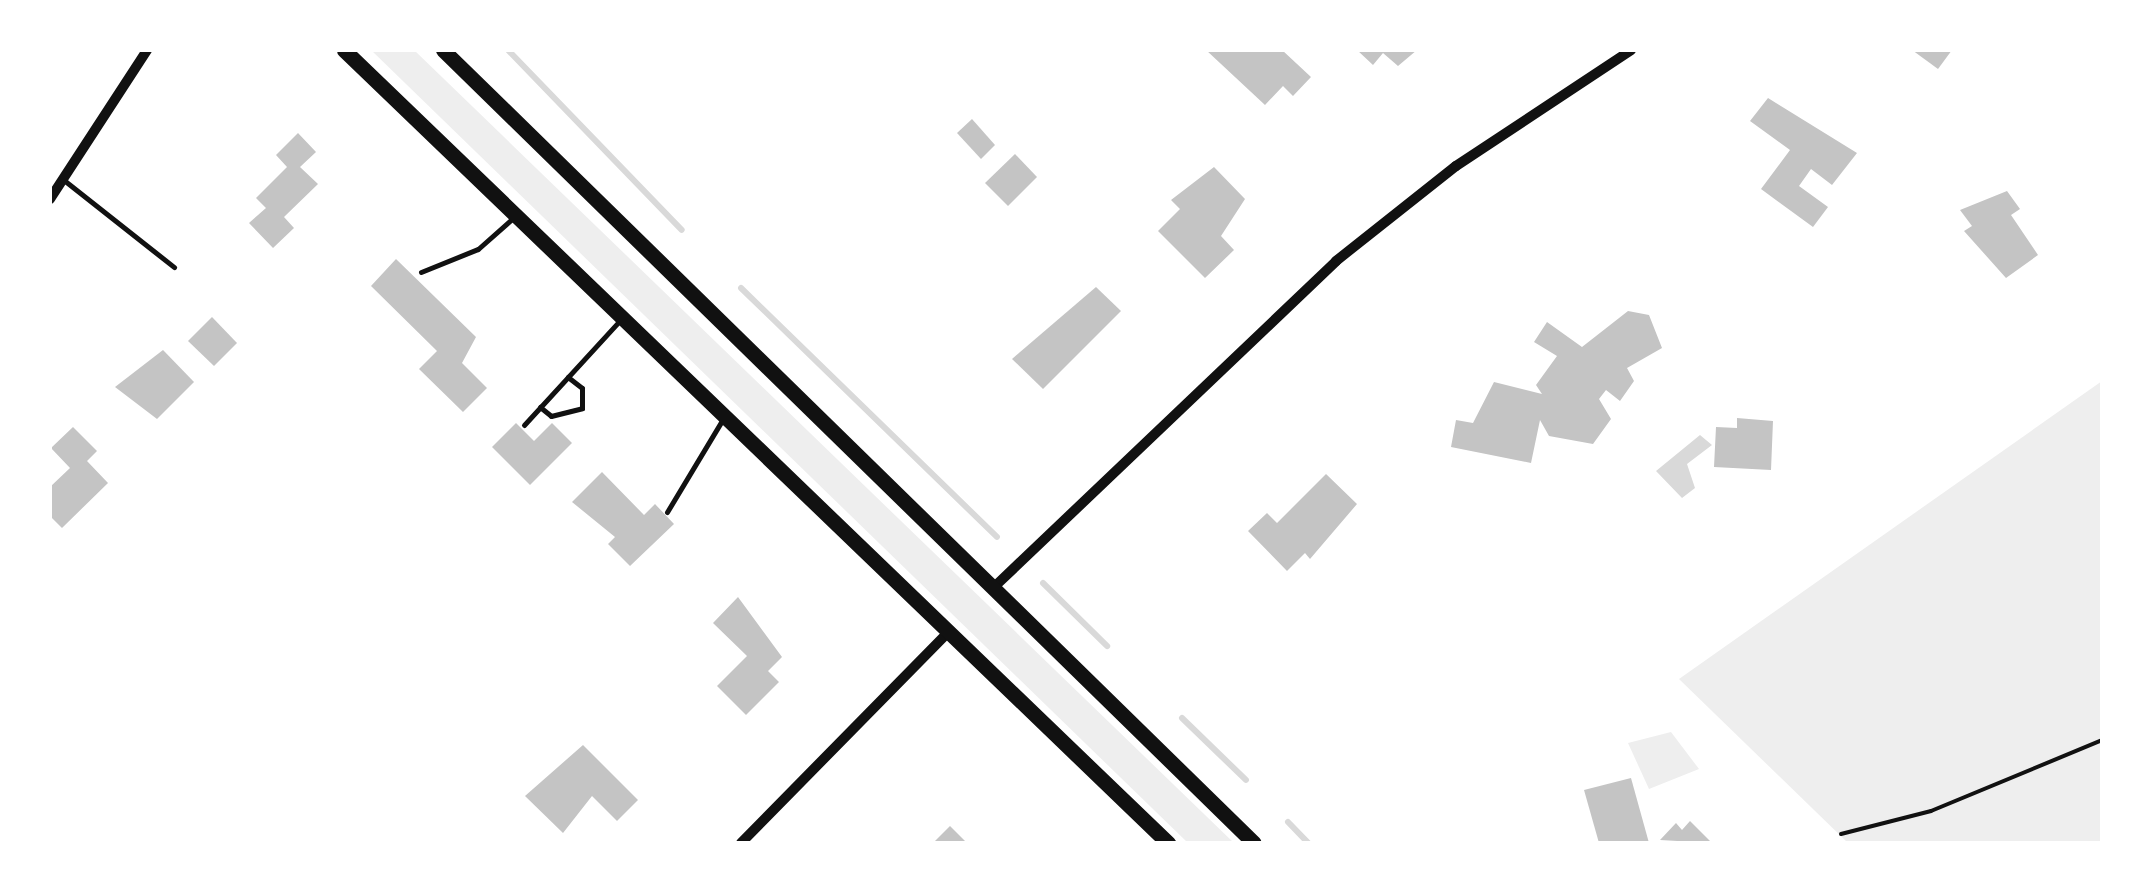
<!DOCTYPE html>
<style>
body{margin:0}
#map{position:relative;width:2152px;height:893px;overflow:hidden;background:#fff;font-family:"Sofia Sans Condensed",sans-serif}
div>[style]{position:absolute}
.green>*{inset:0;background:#eee}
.water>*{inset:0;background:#d9d9d9}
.stream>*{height:6px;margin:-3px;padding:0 3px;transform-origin:3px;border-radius:3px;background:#d9d9d9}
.building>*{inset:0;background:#c4c4c4}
.path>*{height:4px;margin:-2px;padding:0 2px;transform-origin:2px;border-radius:2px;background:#111}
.service>*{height:5px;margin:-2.5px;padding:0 2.5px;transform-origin:2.5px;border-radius:2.5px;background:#111}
.minor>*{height:10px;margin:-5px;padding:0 5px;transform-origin:5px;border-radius:5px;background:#111}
.secondary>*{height:15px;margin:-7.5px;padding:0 7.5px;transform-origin:7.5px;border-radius:7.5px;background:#111}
span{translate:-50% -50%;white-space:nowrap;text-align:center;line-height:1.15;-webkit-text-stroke:10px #fff;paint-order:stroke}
.frame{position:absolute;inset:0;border:52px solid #fff;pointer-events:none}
</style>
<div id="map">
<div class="green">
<div style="clip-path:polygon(371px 50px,414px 50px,1234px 843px,1188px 843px)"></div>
<div style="clip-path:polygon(2102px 381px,2102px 843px,1848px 843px,1679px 679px)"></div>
<div style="clip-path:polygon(1671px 732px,1699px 769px,1649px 789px,1628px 743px)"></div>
</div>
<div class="water">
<div style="clip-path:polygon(1700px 435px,1712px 445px,1687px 464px,1695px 488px,1682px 498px,1656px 471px)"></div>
</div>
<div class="stream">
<div style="left:508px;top:50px;width:250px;rotate:46deg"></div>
<div style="left:741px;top:288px;width:357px;rotate:44.2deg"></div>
<div style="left:1043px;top:583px;width:90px;rotate:44.5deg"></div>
<div style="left:1182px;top:718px;width:89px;rotate:44.1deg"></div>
<div style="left:1288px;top:822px;width:29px;rotate:46deg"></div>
</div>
<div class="building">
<div style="clip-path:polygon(1206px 50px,1282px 50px,1311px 77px,1293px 96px,1283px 86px,1265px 105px)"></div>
<div style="clip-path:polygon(1357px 50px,1417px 50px,1398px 66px,1383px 53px,1373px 65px)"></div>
<div style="clip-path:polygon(1912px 50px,1952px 50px,1938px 69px)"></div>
<div style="clip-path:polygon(1768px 98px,1857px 153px,1832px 185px,1811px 169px,1799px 186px,1828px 207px,1813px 227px,1761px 189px,1790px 150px,1750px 121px)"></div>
<div style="clip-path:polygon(972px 119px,995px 145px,981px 159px,957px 133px)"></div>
<div style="clip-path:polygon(298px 133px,316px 152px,300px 167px,318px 184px,284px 217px,294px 228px,273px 248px,249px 223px,266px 208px,256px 198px,287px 167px,276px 155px)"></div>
<div style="clip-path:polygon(1015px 154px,1037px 177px,1008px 206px,985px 183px)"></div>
<div style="clip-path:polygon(1214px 167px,1245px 199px,1221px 236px,1234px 250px,1205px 278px,1158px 231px,1180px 209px,1171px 200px)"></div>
<div style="clip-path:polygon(2007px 191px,2020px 209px,2011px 215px,2038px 255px,2006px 278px,1964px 231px,1972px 226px,1960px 210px)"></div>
<div style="clip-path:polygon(396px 259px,476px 337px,462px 363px,487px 388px,463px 412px,419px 369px,437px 351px,371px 286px)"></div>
<div style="clip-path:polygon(1096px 287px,1121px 311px,1043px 389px,1012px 359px)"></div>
<div style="clip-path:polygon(1628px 311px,1649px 315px,1662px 348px,1627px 368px,1634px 381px,1620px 401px,1606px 390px,1599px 399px,1611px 419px,1593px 444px,1549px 436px,1540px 420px,1531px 463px,1451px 447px,1456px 420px,1473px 423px,1494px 382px,1542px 394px,1536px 385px,1557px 356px,1534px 342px,1547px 322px,1582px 347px)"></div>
<div style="clip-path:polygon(212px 317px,237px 343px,214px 366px,188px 341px)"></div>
<div style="clip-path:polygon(163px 350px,194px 382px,157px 419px,115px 387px)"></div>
<div style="clip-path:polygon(1737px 418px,1773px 421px,1771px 470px,1714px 467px,1716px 427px,1737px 428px)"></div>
<div style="clip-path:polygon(516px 423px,534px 441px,552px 423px,572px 443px,530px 485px,492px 447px)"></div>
<div style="clip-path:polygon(73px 427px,97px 451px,87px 461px,108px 483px,62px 528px,50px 516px,50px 487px,70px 468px,51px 448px)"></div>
<div style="clip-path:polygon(602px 472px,644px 515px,655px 504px,674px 524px,630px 566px,608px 544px,615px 537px,572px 502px)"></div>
<div style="clip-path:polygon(1326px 474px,1357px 504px,1310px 559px,1305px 553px,1287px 571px,1248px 531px,1267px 513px,1277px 523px)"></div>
<div style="clip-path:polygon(738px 597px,782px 657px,768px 671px,779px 682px,746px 715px,717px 686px,747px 656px,713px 623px)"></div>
<div style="clip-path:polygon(583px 745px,638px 800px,617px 821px,592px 796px,563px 833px,525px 796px)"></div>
<div style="clip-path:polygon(1631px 778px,1649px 843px,1599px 843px,1584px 790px)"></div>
<div style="clip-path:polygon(1690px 821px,1712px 843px,1660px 840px,1676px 823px,1682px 830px)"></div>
<div style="clip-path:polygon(950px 826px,967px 843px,933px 843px)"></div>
</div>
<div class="path">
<div style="left:1841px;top:834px;width:93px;rotate:-14.3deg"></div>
<div style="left:1931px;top:811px;width:185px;rotate:-22.5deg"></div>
</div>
<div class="service">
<div style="left:65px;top:181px;width:139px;rotate:38.3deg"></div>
<div style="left:421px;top:272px;width:61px;rotate:-22deg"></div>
<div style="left:478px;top:249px;width:48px;rotate:-41.6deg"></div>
<div style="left:540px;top:407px;width:14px;rotate:39deg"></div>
<div style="left:551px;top:416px;width:32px;rotate:-14deg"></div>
<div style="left:582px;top:408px;width:20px;rotate:-90deg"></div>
<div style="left:582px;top:388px;width:18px;rotate:-142deg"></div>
<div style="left:524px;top:425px;width:144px;rotate:-47.5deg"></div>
<div style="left:667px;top:512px;width:111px;rotate:-59deg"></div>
</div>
<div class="minor">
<div style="left:50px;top:199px;width:178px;rotate:-56.9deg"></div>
<div style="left:992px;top:589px;width:475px;rotate:-43.6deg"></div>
<div style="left:1336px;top:261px;width:153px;rotate:-38.4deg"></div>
<div style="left:1456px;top:166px;width:210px;rotate:-33.5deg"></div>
<div style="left:741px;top:843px;width:297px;rotate:-45.5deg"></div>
</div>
<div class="secondary">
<div style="left:344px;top:50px;width:1144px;rotate:43.9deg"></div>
<div style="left:443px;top:50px;width:1134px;rotate:44.36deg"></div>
</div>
<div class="frame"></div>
</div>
